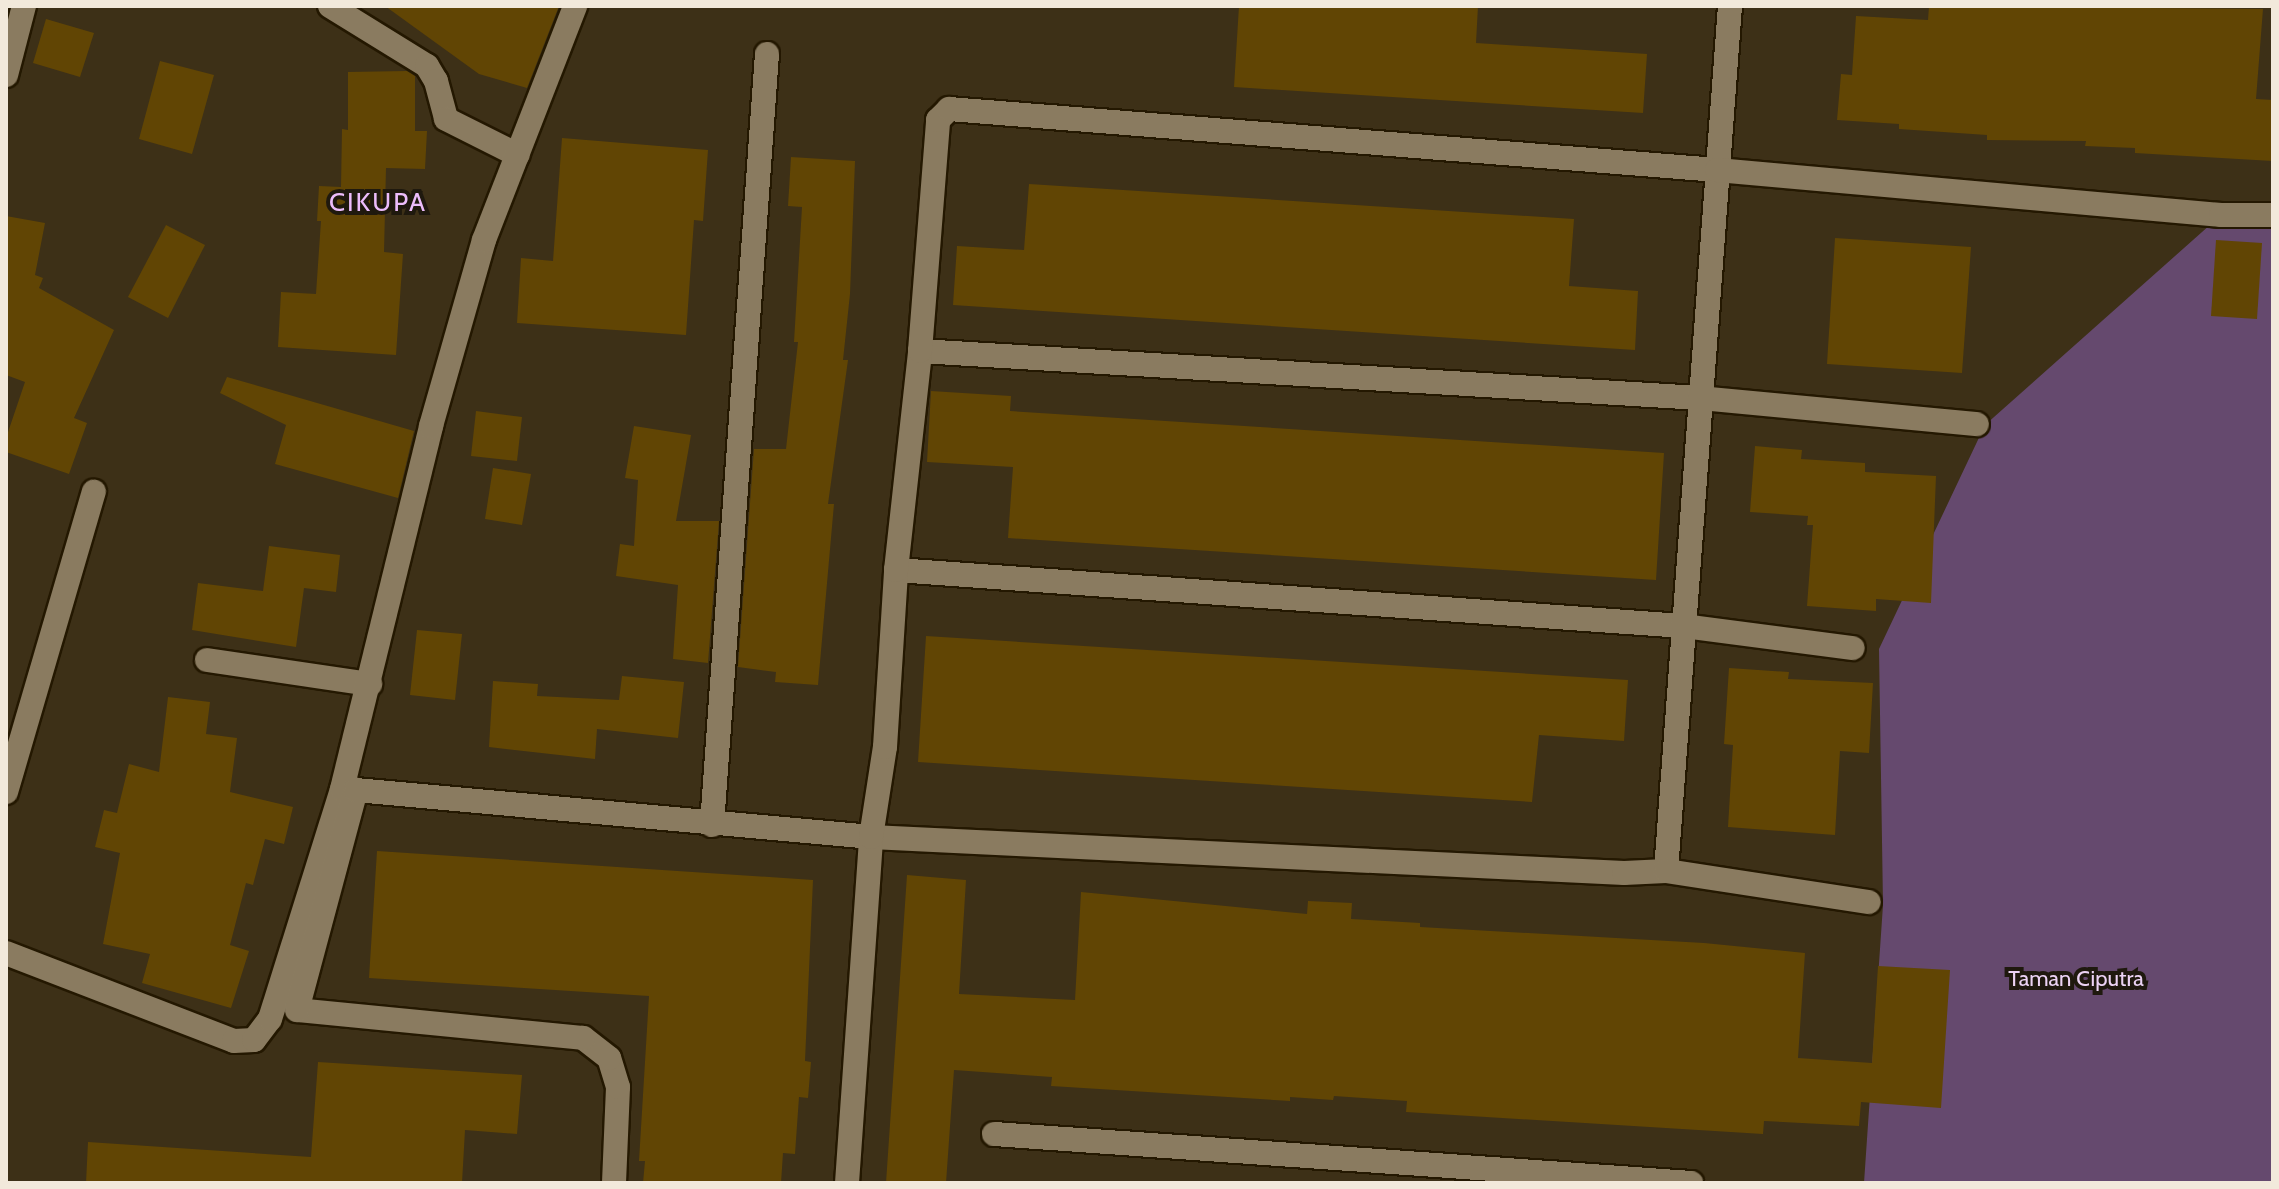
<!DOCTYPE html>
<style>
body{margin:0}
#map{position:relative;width:2279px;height:1189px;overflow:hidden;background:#3d3017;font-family:Cabin,sans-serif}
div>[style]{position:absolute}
.green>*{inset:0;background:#65496e}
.building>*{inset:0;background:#614504}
.roads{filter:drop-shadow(2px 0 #241801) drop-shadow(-2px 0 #241801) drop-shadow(0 2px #241801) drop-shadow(0 -2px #241801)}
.minor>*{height:24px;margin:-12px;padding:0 12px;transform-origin:12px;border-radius:12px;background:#8a7b60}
span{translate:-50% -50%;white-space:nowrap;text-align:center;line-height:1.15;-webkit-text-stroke:8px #1f190e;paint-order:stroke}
.park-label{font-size:22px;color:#ecd3f4}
.quarter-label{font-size:26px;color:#ecbcfb;letter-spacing:2px}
.frame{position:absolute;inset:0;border:8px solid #f2e9db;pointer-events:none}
</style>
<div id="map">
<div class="green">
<div style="clip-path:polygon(2273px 215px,2273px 1183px,1864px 1183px,1883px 905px,1879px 649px,1985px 425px,2220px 216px)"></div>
</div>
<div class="building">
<div style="clip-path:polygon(385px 6px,559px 6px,527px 88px,479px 74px)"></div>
<div style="clip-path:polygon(1239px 6px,1478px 6px,1476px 43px,1647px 54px,1643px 113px,1234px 87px)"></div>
<div style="clip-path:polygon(1929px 6px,2263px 9px,2256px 99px,2273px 100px,2273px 161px,2135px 153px,2135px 148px,2085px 146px,2086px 141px,1987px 140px,1987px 135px,1899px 129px,1899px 124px,1837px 120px,1841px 74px,1852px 75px,1856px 16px,1928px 20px)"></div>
<div style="clip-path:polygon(46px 19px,94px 33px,80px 77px,33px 63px)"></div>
<div style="clip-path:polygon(160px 61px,214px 75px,192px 154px,139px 139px)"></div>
<div style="clip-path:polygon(407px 71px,415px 76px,415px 131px,427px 131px,425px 169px,386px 168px,384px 252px,403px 254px,396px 355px,278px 347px,281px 292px,316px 294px,321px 221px,317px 221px,319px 186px,341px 187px,342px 129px,348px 130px,348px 72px)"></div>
<div style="clip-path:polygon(562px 138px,708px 150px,703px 221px,694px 220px,686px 335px,517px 323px,521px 258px,553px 261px)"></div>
<div style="clip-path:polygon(791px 157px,855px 161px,850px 294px,843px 360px,848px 360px,828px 504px,834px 504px,818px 685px,775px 682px,776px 672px,738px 667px,754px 449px,786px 449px,798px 342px,794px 342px,802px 207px,788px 206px)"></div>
<div style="clip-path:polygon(1029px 184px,1574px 219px,1569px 286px,1638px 291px,1635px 350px,953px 305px,957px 246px,1024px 250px)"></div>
<div style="clip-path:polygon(6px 216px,45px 223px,35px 275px,43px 278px,39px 288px,114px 330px,74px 418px,87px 423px,69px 474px,6px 452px,6px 438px,25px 382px,6px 375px)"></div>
<div style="clip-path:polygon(166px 225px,205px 245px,168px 318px,128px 297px)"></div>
<div style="clip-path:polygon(1835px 238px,1971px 247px,1962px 373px,1827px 364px)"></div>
<div style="clip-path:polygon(2216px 240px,2262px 243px,2257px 319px,2211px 316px)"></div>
<div style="clip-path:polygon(227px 377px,414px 431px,398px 498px,275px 464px,286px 425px,220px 393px)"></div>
<div style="clip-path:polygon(931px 391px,1011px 396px,1010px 411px,1664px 453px,1656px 580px,1008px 538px,1013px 467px,927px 462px)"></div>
<div style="clip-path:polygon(476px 411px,522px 417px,517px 461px,471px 456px)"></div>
<div style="clip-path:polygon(634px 426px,691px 435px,676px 521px,719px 521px,708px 663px,673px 659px,678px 585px,616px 576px,620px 544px,634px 546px,638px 480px,625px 478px)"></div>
<div style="clip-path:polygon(1755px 446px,1802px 450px,1801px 459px,1865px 463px,1865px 472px,1936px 476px,1931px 603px,1876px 599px,1876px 611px,1807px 606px,1813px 525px,1807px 525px,1808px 516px,1750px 512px)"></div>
<div style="clip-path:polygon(493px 468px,531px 474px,522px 525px,485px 519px)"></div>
<div style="clip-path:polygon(269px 546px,340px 555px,336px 592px,304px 588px,296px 647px,192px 630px,198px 583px,263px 591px)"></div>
<div style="clip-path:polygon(417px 630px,462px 634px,455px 700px,410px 695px)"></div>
<div style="clip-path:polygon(926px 636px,1628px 680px,1624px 741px,1539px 735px,1532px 802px,918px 762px)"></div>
<div style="clip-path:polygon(1729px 668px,1789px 672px,1788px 679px,1873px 683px,1869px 753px,1840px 751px,1835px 835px,1728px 827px,1733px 745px,1724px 744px)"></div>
<div style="clip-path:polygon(622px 676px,684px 682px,678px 738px,597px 729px,595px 759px,489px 747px,493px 681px,538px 684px,537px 696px,619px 700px)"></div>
<div style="clip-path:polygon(168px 697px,210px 702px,206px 734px,237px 738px,230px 792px,293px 807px,284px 844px,265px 839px,253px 885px,246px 883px,230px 945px,249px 951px,231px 1008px,142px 983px,150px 954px,103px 944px,120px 853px,95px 847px,104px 810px,117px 813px,129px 764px,159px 772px)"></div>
<div style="clip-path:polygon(377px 851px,813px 880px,805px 1061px,811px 1062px,808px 1098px,799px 1097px,795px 1154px,783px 1153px,781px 1183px,643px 1183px,645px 1161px,639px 1161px,649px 996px,369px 978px)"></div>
<div style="clip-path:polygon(907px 875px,966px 880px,959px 994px,1075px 1000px,1081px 892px,1307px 914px,1308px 901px,1352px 903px,1351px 919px,1420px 923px,1420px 927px,1704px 943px,1805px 953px,1798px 1058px,1872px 1063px,1878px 966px,1950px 970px,1941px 1108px,1861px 1102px,1859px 1126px,1764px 1121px,1763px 1134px,1406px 1112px,1407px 1101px,1334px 1096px,1333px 1100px,1290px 1097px,1290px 1101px,1051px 1086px,1052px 1077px,954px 1070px,946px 1183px,886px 1183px)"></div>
<div style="clip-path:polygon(318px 1062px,522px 1075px,517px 1134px,465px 1130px,462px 1183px,86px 1183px,88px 1142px,311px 1157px)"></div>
</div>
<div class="roads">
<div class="minor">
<div style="left:330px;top:6px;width:114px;rotate:31.7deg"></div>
<div style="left:427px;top:66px;width:17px;rotate:59deg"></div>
<div style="left:436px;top:81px;width:39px;rotate:75deg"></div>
<div style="left:446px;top:119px;width:80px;rotate:26.6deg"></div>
<div style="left:6px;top:75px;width:71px;rotate:-75.4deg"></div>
<div style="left:920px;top:351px;width:781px;rotate:3.45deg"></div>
<div style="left:1700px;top:398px;width:278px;rotate:5.4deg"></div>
<div style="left:896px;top:570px;width:789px;rotate:4.07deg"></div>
<div style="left:1683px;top:626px;width:171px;rotate:7.4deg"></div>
<div style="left:207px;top:660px;width:165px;rotate:8.4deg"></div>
<div style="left:6px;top:792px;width:313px;rotate:-73.7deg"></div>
<div style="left:712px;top:825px;width:773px;rotate:-85.92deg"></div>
<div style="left:1666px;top:871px;width:867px;rotate:-85.77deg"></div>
<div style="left:6px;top:953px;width:244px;rotate:21.1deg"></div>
<div style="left:234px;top:1041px;width:20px;rotate:-3deg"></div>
<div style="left:254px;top:1040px;width:26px;rotate:-53deg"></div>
<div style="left:270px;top:1019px;width:241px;rotate:-72.6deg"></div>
<div style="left:342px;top:789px;width:374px;rotate:-76.2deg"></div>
<div style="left:431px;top:426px;width:193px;rotate:-74.1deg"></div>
<div style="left:484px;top:240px;width:251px;rotate:-68.7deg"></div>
<div style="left:994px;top:1134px;width:699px;rotate:4.02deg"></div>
<div style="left:614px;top:1183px;width:96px;rotate:-87.6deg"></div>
<div style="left:618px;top:1087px;width:30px;rotate:-107deg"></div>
<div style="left:609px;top:1058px;width:33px;rotate:-142deg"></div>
<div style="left:583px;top:1038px;width:287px;rotate:-174.4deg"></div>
<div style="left:297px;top:1010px;width:228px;rotate:-75deg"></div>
<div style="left:356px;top:790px;width:517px;rotate:5.21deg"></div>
<div style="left:871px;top:837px;width:754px;rotate:2.74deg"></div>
<div style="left:1624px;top:873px;width:42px;rotate:-2.7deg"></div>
<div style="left:1666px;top:871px;width:205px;rotate:8.7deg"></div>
<div style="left:847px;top:1183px;width:347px;rotate:-86deg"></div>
<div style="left:871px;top:837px;width:91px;rotate:-81.2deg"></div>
<div style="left:885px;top:747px;width:177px;rotate:-86.4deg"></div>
<div style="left:896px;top:570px;width:220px;rotate:-83.7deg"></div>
<div style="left:920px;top:351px;width:232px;rotate:-85.5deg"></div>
<div style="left:938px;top:120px;width:16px;rotate:-45deg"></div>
<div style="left:949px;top:109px;width:770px;rotate:4.54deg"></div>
<div style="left:1717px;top:170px;width:506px;rotate:5.1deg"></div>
<div style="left:2221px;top:215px;width:52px"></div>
</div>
</div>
<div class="park-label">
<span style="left:2076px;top:979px">Taman Ciputra</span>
</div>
<div class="quarter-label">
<span style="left:378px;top:203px">CIKUPA</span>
</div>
<div class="frame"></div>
</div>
